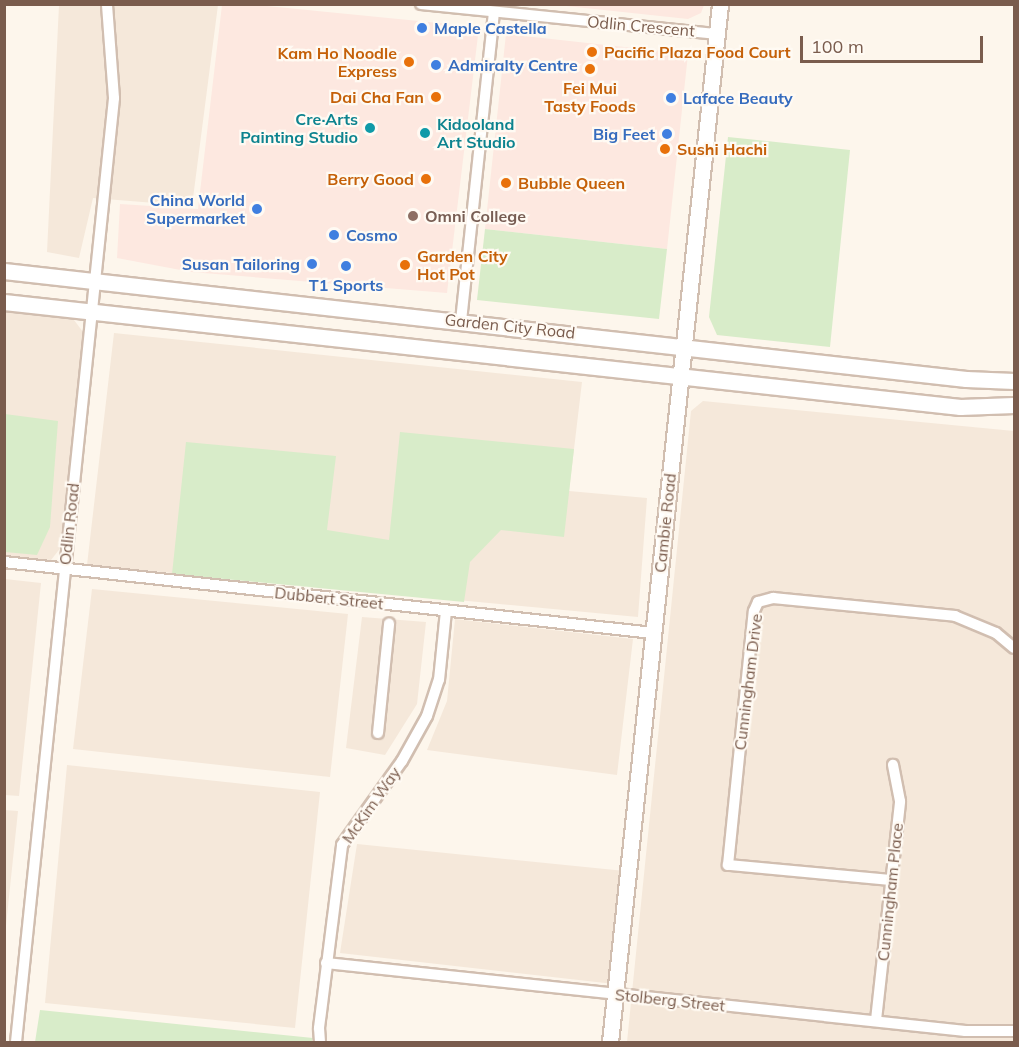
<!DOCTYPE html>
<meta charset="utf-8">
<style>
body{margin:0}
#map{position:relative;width:1019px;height:1047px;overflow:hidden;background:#fdf6ec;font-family:Mulish,sans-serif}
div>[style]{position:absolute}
.residential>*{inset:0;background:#f5e8da}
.commercial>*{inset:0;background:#fde8e0}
.green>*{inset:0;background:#d8ecc9}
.roads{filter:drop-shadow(2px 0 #d1beb0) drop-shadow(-2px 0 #d1beb0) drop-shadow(0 2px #d1beb0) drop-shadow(0 -2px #d1beb0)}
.minor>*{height:10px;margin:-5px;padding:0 5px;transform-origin:5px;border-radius:5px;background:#fff}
.secondary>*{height:15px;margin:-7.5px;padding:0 7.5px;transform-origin:7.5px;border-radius:7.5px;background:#fff}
.dots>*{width:16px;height:16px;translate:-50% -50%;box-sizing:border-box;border:3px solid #fffaf3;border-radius:50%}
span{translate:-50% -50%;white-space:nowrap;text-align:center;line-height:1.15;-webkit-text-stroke:4.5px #fffaf3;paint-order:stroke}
.street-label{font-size:16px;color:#7a5c4d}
.shop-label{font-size:16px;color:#366cbe;font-weight:700}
.left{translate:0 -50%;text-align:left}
.right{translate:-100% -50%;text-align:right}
.food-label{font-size:16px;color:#c56008;font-weight:700}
.culture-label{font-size:16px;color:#0d838f;font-weight:700}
.education-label{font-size:16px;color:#785e54;font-weight:700}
.frame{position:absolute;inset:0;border:6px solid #7a5c4d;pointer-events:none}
.scale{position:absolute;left:800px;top:36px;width:183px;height:27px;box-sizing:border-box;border:3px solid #7a5c4d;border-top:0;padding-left:8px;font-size:18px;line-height:21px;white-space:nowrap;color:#7a5c4d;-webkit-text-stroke:4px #fffaf3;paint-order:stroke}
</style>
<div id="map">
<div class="residential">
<div style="clip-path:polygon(59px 5px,218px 5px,192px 206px,93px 198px,79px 258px,47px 252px)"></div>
<div style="clip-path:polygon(5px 312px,74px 320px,83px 332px,62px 546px,51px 560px,5px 557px)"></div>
<div style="clip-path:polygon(114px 333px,582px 382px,569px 491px,647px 498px,638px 617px,87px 565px)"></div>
<div style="clip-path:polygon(703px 401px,1014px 431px,1014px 1042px,627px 1042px,691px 411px)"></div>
<div style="clip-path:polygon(5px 579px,41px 583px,19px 796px,5px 795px)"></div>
<div style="clip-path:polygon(92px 589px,348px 614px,330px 777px,73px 749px)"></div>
<div style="clip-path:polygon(362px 617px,426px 622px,417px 704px,385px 755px,346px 748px)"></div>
<div style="clip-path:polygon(455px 619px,633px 639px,617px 775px,427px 750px,447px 701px)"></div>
<div style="clip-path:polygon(67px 765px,320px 792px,295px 1028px,45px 1003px)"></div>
<div style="clip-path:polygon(5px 810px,18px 811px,5px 935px,4px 810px)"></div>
<div style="clip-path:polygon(357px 844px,625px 871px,614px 984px,340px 953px)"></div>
</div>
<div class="commercial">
<div style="clip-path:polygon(222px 5px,257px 5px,479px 27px,447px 293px,191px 272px,117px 258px,120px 204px,198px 209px)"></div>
<div style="clip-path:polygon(557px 5px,704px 4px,704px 5px,701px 13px,688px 19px)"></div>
<div style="clip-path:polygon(506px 34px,688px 54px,667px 249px,485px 229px)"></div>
</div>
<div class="green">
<div style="clip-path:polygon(728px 137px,850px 150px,830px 347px,717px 335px,709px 317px)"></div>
<div style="clip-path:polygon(485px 229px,667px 249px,659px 319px,477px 300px)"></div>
<div style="clip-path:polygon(5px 414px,58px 421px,50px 527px,37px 555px,5px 552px)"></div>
<div style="clip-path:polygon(400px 432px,574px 449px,564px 537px,501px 530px,470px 562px,464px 602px,172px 574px,186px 442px,336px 456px,327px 530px,389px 540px)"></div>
<div style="clip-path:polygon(40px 1010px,313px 1038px,312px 1042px,35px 1042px)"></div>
</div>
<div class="roads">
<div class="minor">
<div style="left:421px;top:4px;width:298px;rotate:5.8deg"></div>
<div style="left:461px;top:321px;width:310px;rotate:-83.9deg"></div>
<div style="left:4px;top:562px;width:653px;rotate:6.24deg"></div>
<div style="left:378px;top:733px;width:110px;rotate:-84.2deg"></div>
<div style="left:891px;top:880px;width:164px;rotate:-174.7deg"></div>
<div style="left:728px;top:865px;width:255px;rotate:-84.2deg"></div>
<div style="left:754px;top:611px;width:10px;rotate:-66deg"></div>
<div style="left:758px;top:602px;width:16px;rotate:-15deg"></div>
<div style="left:773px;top:598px;width:183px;rotate:5.6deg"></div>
<div style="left:955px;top:616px;width:44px;rotate:22.5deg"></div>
<div style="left:996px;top:633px;width:23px;rotate:40deg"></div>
<div style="left:326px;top:963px;width:643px;rotate:6.07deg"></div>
<div style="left:965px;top:1031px;width:49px"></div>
<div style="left:876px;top:1020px;width:220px;rotate:-83.7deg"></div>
<div style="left:900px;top:801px;width:37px;rotate:-101deg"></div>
<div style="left:16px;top:1042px;width:949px;rotate:-84.07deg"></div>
<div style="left:114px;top:98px;width:94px;rotate:-94.3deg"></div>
<div style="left:320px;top:1042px;width:14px;rotate:-94deg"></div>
<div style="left:319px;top:1028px;width:184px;rotate:-82.8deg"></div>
<div style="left:342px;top:845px;width:103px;rotate:-54.5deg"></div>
<div style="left:402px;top:761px;width:51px;rotate:-60.9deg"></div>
<div style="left:427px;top:716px;width:38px;rotate:-72deg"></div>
<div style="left:439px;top:680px;width:69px;rotate:-84.2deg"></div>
</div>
<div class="secondary">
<div style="left:4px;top:271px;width:968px;rotate:6.41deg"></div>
<div style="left:966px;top:379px;width:48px;rotate:2.4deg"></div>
<div style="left:4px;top:302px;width:962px;rotate:6.27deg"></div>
<div style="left:960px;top:407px;width:54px;rotate:-2.1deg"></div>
<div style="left:610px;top:1042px;width:1044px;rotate:-83.95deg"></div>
</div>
</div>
<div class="dots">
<div style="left:422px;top:28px;background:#3f7fe0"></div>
<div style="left:592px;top:52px;background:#e8710a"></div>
<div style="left:409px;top:62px;background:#e8710a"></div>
<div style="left:436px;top:65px;background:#3f7fe0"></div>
<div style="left:590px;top:69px;background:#e8710a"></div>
<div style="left:436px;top:97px;background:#e8710a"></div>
<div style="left:671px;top:98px;background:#3f7fe0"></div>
<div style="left:370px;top:128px;background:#0f9aa8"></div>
<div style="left:425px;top:133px;background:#0f9aa8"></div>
<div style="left:667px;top:134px;background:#3f7fe0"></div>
<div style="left:665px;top:149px;background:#e8710a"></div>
<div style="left:426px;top:179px;background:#e8710a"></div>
<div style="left:506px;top:183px;background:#e8710a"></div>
<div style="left:257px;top:209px;background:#3f7fe0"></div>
<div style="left:413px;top:216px;background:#8d6e63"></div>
<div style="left:334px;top:235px;background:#3f7fe0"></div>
<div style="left:312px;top:264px;background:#3f7fe0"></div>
<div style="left:405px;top:265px;background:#e8710a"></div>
<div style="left:346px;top:266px;background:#3f7fe0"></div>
</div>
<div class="street-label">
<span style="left:641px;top:26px;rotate:5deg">Odlin Crescent</span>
<span style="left:510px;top:326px;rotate:6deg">Garden City Road</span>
<span style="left:665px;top:523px;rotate:-84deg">Cambie Road</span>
<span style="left:69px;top:524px;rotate:-84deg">Odlin Road</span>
<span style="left:329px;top:598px;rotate:6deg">Dubbert Street</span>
<span style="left:748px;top:682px;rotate:-83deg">Cunningham Drive</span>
<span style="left:371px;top:805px;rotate:-55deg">McKim Way</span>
<span style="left:890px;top:892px;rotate:-84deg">Cunningham Place</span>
<span style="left:670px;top:1000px;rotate:6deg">Stolberg Street</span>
</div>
<div class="shop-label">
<span class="left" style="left:434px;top:28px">Maple Castella</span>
<span class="left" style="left:448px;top:65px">Admiralty Centre</span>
<span class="left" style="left:683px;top:98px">Laface Beauty</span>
<span class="right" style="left:655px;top:134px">Big Feet</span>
<span class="right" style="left:245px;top:209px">China World<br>Supermarket</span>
<span class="left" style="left:346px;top:235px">Cosmo</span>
<span class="right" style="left:300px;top:264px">Susan Tailoring</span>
<span style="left:346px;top:285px">T1 Sports</span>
</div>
<div class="food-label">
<span class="left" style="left:604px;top:52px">Pacific Plaza Food Court</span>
<span class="right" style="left:397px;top:62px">Kam Ho Noodle<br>Express</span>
<span style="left:590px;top:97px">Fei Mui<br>Tasty Foods</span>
<span class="right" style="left:424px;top:97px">Dai Cha Fan</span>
<span class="left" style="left:677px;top:149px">Sushi Hachi</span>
<span class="right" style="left:414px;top:179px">Berry Good</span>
<span class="left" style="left:518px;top:183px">Bubble Queen</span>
<span class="left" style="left:417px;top:265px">Garden City<br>Hot Pot</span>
</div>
<div class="culture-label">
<span class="right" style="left:358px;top:128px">Cre·Arts<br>Painting Studio</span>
<span class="left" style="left:437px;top:133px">Kidooland<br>Art Studio</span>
</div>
<div class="education-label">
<span class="left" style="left:425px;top:216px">Omni College</span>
</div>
<div class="frame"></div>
<div class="scale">100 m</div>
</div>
